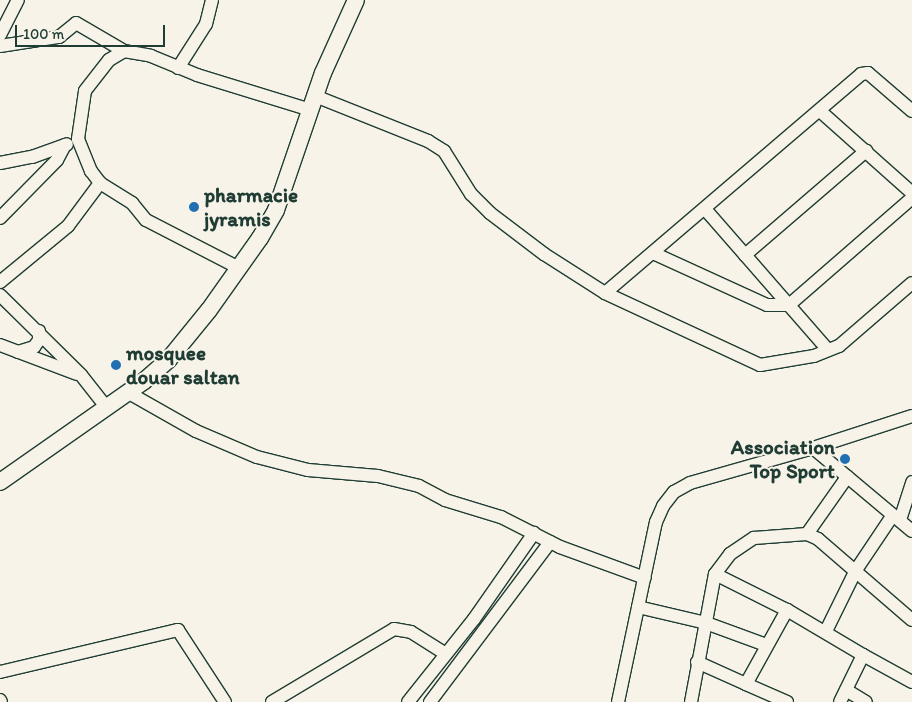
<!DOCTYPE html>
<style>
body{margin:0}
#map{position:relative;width:912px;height:702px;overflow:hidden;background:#f7f3e8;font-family:Itim,sans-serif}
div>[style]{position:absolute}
.roads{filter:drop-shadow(1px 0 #1f3d34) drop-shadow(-1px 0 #1f3d34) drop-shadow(0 1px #1f3d34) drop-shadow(0 -1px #1f3d34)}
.street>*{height:12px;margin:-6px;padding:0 6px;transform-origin:6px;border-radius:6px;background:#f7f3e8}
.secondary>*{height:16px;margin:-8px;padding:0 8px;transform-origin:8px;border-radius:8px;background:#f7f3e8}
.dots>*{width:14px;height:14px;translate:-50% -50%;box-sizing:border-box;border:2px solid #f7f3e8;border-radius:50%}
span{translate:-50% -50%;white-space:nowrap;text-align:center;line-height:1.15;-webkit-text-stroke:4px #f7f3e8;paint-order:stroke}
.poi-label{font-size:21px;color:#1f3d34;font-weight:700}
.left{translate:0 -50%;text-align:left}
.right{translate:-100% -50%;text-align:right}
.scale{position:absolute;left:15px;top:25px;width:150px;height:22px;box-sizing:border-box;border:2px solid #1f3d34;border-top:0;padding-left:6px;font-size:15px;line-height:18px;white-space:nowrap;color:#1f3d34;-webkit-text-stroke:4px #f7f3e8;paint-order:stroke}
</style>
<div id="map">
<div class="roads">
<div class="street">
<div style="left:0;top:35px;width:39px;rotate:-63deg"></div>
<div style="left:0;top:46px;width:60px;rotate:-8.7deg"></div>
<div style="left:59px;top:37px;width:22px;rotate:-39deg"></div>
<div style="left:76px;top:23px;width:56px;rotate:30.3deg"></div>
<div style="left:124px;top:51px;width:27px;rotate:10deg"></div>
<div style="left:151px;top:56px;width:50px;rotate:22.4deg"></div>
<div style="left:197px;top:75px;width:119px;rotate:17.1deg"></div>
<div style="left:124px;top:51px;width:17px;rotate:149deg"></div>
<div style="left:109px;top:60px;width:39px;rotate:128deg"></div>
<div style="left:85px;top:91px;width:49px;rotate:98.3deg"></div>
<div style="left:78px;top:139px;width:35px;rotate:68deg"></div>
<div style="left:91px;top:171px;width:15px;rotate:53deg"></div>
<div style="left:100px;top:183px;width:38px;rotate:32deg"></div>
<div style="left:132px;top:203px;width:22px;rotate:51deg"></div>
<div style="left:146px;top:220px;width:105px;rotate:27.3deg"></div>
<div style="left:178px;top:68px;width:52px;rotate:-57.5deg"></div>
<div style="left:206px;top:24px;width:25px;rotate:-76deg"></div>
<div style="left:315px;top:96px;width:122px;rotate:21.7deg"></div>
<div style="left:428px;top:141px;width:19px;rotate:32deg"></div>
<div style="left:444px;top:151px;width:51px;rotate:57.9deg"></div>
<div style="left:471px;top:194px;width:27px;rotate:45deg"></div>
<div style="left:490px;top:213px;width:68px;rotate:37.2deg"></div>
<div style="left:544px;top:254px;width:72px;rotate:32.6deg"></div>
<div style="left:605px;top:293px;width:171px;rotate:24.9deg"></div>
<div style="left:760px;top:365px;width:55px;rotate:-9.5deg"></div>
<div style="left:814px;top:356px;width:27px;rotate:-22deg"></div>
<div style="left:839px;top:346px;width:96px;rotate:-40.8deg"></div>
<div style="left:820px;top:111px;width:123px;rotate:41.7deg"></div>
<div style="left:0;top:163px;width:33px;rotate:-11deg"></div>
<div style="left:32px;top:157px;width:37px;rotate:-20deg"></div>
<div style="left:705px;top:209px;width:187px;rotate:48.9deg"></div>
<div style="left:0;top:218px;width:81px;rotate:-45.5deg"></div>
<div style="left:57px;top:160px;width:17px;rotate:-62deg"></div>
<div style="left:653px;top:253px;width:125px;rotate:24.5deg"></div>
<div style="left:767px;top:305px;width:22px"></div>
<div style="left:789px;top:305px;width:163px;rotate:-41deg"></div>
<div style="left:745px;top:255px;width:160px;rotate:-40.7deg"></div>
<div style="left:0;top:282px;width:88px;rotate:-39.5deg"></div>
<div style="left:68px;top:226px;width:54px;rotate:-53.3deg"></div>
<div style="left:605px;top:293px;width:337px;rotate:-40.5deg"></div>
<div style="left:861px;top:74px;width:7px;rotate:-8deg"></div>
<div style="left:868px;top:73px;width:58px;rotate:40.8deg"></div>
<div style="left:0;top:295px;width:114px;rotate:44.6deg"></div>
<div style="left:81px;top:375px;width:42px;rotate:51.8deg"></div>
<div style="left:0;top:345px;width:82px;rotate:20.6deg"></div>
<div style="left:18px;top:352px;width:17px;rotate:-17deg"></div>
<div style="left:34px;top:347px;width:9px;rotate:-54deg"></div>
<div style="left:39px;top:340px;width:9px;rotate:-90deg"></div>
<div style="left:129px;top:393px;width:77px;rotate:29.6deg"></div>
<div style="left:196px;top:431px;width:66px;rotate:23.1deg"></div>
<div style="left:257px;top:457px;width:53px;rotate:14.3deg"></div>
<div style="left:308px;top:470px;width:70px;rotate:4.9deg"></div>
<div style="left:378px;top:476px;width:42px;rotate:13.7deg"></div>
<div style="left:419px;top:486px;width:30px;rotate:28deg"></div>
<div style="left:445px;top:500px;width:59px;rotate:16.9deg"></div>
<div style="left:501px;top:517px;width:66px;rotate:27deg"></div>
<div style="left:560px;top:547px;width:90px;rotate:20deg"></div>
<div style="left:813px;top:448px;width:129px;rotate:40deg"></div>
<div style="left:900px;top:520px;width:40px;rotate:-72deg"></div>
<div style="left:807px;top:534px;width:70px;rotate:-54.9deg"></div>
<div style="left:715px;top:574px;width:80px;rotate:26.6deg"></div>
<div style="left:638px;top:607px;width:70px;rotate:13.2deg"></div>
<div style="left:706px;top:623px;width:64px;rotate:20.1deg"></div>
<div style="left:826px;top:631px;width:68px;rotate:-63.8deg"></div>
<div style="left:856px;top:570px;width:66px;rotate:-56.1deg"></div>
<div style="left:863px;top:655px;width:56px;rotate:28.9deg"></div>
<div style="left:697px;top:662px;width:54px;rotate:24.2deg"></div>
<div style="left:0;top:672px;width:183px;rotate:-13.3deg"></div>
<div style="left:178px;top:630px;width:86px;rotate:56.9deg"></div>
<div style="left:846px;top:690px;width:23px;rotate:31deg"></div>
<div style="left:0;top:700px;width:2px;rotate:63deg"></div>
<div style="left:272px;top:702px;width:142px;rotate:-30.9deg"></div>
<div style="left:394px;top:629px;width:17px;rotate:10deg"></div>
<div style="left:411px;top:632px;width:41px;rotate:32.2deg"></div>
<div style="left:408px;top:702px;width:106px;rotate:-51.5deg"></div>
<div style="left:474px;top:619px;width:105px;rotate:-55.1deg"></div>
<div style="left:430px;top:702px;width:200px;rotate:-53.1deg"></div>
<div style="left:618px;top:702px;width:184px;rotate:-78.1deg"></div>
<div style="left:656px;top:522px;width:17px;rotate:-66deg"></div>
<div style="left:663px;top:506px;width:18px;rotate:-52deg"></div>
<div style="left:674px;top:492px;width:18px;rotate:-29deg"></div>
<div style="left:690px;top:483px;width:128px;rotate:-15.9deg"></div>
<div style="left:813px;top:448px;width:104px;rotate:-17.9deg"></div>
<div style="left:691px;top:702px;width:130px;rotate:-79.4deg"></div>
<div style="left:715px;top:574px;width:25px;rotate:-53deg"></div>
<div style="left:730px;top:554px;width:29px;rotate:-34deg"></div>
<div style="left:754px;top:538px;width:53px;rotate:-4.3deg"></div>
<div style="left:807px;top:534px;width:12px;rotate:24deg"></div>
<div style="left:818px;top:539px;width:124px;rotate:40.8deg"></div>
<div style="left:787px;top:702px;width:45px;rotate:-156.3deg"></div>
<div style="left:746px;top:684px;width:85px;rotate:-61deg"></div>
<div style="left:787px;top:610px;width:88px;rotate:30.6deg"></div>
<div style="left:863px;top:655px;width:52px;rotate:116.1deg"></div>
</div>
<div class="secondary">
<div style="left:0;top:482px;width:176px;rotate:-35deg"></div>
<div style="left:144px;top:381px;width:33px;rotate:-41deg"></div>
<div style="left:169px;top:359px;width:63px;rotate:-50.8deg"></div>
<div style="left:209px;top:310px;width:88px;rotate:-54.7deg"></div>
<div style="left:260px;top:238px;width:32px;rotate:-60deg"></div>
<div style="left:276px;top:210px;width:145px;rotate:-71.1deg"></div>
<div style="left:323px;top:73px;width:80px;rotate:-65.7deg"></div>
</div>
</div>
<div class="dots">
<div style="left:194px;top:207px;background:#1f6fb2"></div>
<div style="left:116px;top:365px;background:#1f6fb2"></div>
<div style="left:845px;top:459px;background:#1f6fb2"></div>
</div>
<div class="poi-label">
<span class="left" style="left:204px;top:207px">pharmacie<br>jyramis</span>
<span class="left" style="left:126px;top:365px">mosquee<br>douar saltan</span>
<span class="right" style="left:835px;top:459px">Association<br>Top Sport</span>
</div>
<div class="scale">100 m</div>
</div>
